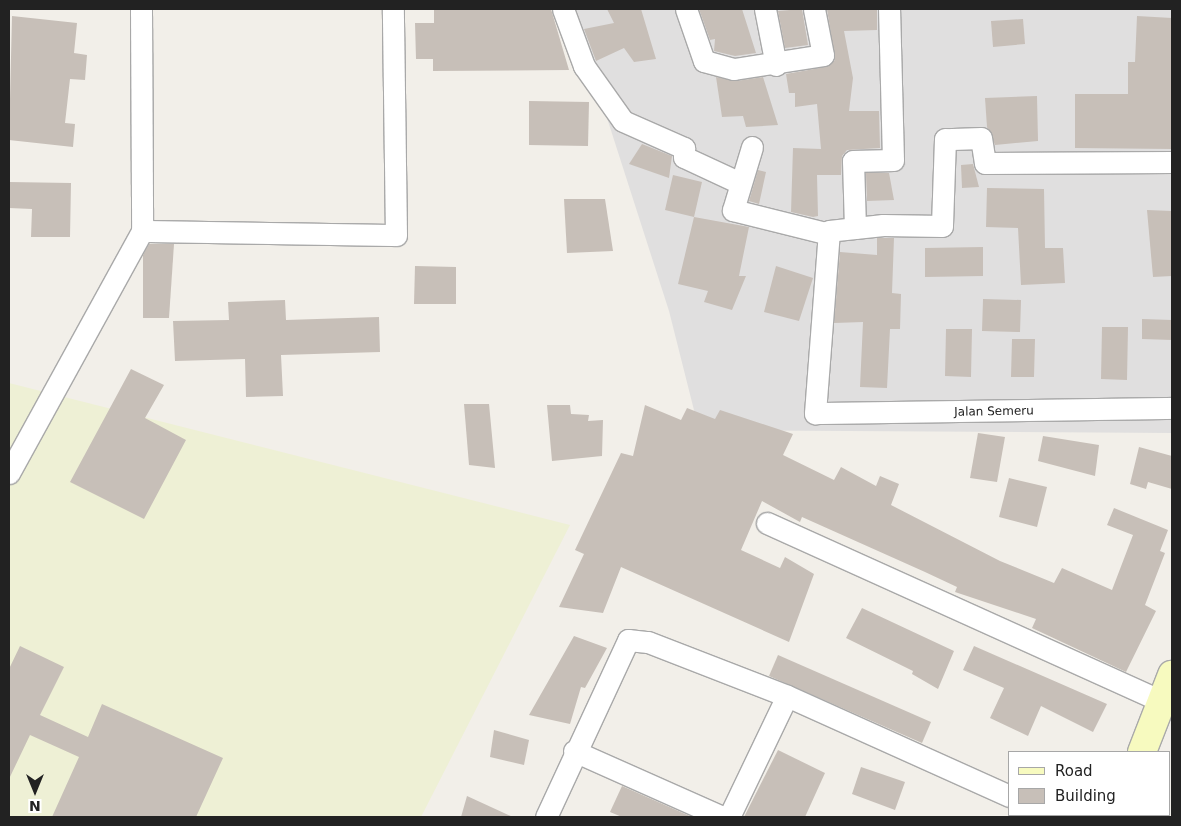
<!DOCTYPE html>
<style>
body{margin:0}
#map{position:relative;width:1181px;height:826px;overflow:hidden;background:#f2efe9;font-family:"DejaVu Sans",sans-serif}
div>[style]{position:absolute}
.residential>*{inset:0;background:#e0dfdf}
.farmland>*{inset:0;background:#eef0d5}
.building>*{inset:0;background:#c7bfb8}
.roads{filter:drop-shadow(1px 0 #a9a9a9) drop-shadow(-1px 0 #a9a9a9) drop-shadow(0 1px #a9a9a9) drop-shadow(0 -1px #a9a9a9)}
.street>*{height:21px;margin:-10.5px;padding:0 10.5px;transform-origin:10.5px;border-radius:10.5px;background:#fff}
.secondary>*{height:28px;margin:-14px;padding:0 14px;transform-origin:14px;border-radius:14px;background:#f7fabf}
span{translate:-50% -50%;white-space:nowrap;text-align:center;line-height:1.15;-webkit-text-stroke:4.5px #fff;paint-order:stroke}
.street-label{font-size:12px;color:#222}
.frame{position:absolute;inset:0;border:10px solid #222;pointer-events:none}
.legend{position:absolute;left:1008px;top:751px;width:162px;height:65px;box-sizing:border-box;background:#fff;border:1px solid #a7a7a7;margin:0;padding:6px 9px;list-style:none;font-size:15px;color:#222}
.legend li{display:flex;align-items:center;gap:10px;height:25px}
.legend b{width:25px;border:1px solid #a7a7a7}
.north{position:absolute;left:10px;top:766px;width:50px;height:50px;-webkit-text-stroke:4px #fff;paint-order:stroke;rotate:180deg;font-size:14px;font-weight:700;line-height:20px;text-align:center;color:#222}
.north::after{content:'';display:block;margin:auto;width:18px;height:22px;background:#222;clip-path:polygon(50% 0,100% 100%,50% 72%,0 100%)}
</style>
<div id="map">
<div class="residential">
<div style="clip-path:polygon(572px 9px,1172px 9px,1172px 433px,699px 430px,669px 311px)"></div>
</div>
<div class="farmland">
<div style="clip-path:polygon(9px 383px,570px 525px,421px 817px,9px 817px)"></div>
</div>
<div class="building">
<div style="clip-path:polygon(434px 9px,551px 9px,569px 70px,433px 71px,433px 59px,416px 59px,415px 23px,434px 23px)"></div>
<div style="clip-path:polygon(607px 9px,641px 9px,656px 59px,634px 62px,624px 48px,596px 61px,584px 29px,614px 23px)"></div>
<div style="clip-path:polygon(699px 9px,742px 9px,756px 53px,735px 56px,714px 51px,715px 39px,710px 40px)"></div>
<div style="clip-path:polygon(802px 9px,808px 45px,785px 48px,778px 11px)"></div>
<div style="clip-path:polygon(827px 9px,877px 9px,877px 30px,844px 31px,853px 78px,849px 111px,879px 111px,880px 148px,847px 150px,842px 156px,841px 175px,817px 175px,818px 216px,813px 217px,791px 212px,793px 148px,821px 149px,817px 104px,795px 107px,795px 93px,789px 93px,786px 74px,825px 67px,835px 60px)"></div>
<div style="clip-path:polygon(12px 16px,77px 23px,74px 53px,87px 55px,85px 80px,70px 79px,65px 123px,75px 124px,73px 147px,9px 140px)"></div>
<div style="clip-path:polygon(1137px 16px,1172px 18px,1172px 149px,1075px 148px,1075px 94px,1128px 94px,1128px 62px,1135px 62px)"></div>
<div style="clip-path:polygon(1023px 19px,1025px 44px,993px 47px,991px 21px)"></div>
<div style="clip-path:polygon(716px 77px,736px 81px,763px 77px,778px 125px,746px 127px,743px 116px,722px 117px)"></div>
<div style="clip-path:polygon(1037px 96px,1038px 141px,995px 145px,987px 127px,985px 98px)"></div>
<div style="clip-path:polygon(529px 101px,589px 102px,588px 146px,529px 145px)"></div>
<div style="clip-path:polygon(642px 144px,672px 156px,669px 178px,629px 164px)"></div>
<div style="clip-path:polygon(973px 164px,979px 187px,962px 188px,961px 165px)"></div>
<div style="clip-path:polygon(758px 170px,766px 172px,759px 204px,749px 201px)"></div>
<div style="clip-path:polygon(866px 173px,889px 173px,894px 200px,867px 201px)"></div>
<div style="clip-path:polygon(673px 175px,702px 182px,694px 217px,665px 210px)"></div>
<div style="clip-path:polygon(9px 182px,71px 183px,70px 237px,31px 237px,32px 209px,9px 208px)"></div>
<div style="clip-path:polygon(987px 188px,1044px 189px,1045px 248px,1063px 248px,1065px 283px,1021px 285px,1018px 228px,986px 227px)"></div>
<div style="clip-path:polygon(564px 199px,605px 199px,613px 251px,567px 253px)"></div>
<div style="clip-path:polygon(1147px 210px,1172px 211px,1172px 276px,1153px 277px)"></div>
<div style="clip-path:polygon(694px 217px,749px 227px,739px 276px,746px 276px,732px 310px,704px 302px,708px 291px,678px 284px)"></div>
<div style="clip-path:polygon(877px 238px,894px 238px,892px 293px,901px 294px,900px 329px,890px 329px,887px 388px,860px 387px,863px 322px,834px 323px,840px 252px,877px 255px)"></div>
<div style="clip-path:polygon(149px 244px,174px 244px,169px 318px,143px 318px,143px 255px)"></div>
<div style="clip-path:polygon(983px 247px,983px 276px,925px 277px,925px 248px)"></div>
<div style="clip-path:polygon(415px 266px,456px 267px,456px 304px,414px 304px)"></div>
<div style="clip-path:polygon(776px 266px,813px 278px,799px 321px,764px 312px)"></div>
<div style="clip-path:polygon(983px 299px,1021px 300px,1020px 332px,982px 331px)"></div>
<div style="clip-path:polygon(285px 300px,286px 320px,379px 317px,380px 352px,281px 355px,283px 396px,246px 397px,245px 359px,175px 361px,173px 321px,229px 320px,228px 302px)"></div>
<div style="clip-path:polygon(1142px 319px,1172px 320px,1172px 340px,1142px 339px)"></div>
<div style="clip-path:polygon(1102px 327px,1128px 327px,1127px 380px,1101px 379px)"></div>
<div style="clip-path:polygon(946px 329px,972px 329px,971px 377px,945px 376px)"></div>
<div style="clip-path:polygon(1012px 339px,1035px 339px,1034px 377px,1011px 377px)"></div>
<div style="clip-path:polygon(131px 369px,164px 385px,145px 418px,186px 440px,144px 519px,70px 482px)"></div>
<div style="clip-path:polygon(464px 404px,489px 404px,495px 468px,469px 465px)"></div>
<div style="clip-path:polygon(547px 405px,570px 405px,571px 414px,589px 415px,588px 421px,603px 420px,602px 456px,552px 461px)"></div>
<div style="clip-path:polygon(645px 405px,681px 420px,687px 408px,715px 419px,720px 410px,793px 434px,783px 455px,834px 480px,841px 467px,876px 486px,880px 476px,899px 484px,891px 505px,1000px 561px,1054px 583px,1062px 568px,1112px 590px,1133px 535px,1107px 525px,1114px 508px,1168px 530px,1160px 551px,1165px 553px,1145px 605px,1156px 611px,1126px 672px,1032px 628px,1036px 619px,955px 592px,957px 587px,925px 572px,802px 517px,800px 522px,762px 501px,741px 550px,780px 568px,785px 557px,814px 574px,789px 642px,621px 567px,603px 613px,559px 607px,584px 554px,575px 550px,621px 453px,633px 456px)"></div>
<div style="clip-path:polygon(978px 433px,1005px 437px,997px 482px,970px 478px)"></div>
<div style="clip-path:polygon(1043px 436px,1099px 445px,1095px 476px,1038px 461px)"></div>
<div style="clip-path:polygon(1139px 447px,1172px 456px,1172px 489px,1148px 482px,1146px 489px,1130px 484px)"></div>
<div style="clip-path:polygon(1009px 478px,1047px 487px,1037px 527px,999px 517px)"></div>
<div style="clip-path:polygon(862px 608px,954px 651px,938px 689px,912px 674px,913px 671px,846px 638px)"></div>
<div style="clip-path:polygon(574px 636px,607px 648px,585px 688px,581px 687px,570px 724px,529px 715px)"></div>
<div style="clip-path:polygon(20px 646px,64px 667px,40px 715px,88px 737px,102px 704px,223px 758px,196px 817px,52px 817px,79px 757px,30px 735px,9px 779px,9px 669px)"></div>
<div style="clip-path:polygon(974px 646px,1107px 704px,1093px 732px,1041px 706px,1028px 736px,990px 718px,1004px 688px,963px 670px)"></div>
<div style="clip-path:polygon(778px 655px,931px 722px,922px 743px,769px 676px)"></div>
<div style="clip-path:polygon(494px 730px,529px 740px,524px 765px,490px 757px)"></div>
<div style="clip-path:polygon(778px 750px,825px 773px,805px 817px,744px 817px)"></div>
<div style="clip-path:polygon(861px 767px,905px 782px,895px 810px,852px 794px)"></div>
<div style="clip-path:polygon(622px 786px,692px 817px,622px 817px,610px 812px)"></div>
<div style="clip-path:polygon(467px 796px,513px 817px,461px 817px)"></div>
</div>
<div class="roads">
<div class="street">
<div style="left:141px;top:9px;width:222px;rotate:89.7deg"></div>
<div style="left:142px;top:231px;width:254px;rotate:0.9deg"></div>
<div style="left:396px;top:235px;width:226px;rotate:-90.8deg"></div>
<div style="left:563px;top:9px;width:61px;rotate:69.8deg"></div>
<div style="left:584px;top:66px;width:67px;rotate:54.7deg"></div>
<div style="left:623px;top:121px;width:67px;rotate:23.9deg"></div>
<div style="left:684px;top:148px;width:9px;rotate:90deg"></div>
<div style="left:684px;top:157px;width:62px;rotate:24.9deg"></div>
<div style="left:686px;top:9px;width:55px;rotate:70.9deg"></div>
<div style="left:704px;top:61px;width:31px;rotate:15deg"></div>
<div style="left:734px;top:69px;width:90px;rotate:-8.9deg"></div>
<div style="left:823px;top:55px;width:47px;rotate:-101.1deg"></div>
<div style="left:765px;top:9px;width:57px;rotate:78.9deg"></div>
<div style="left:752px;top:147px;width:66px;rotate:106.8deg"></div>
<div style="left:733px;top:210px;width:99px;rotate:14deg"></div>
<div style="left:1172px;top:162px;width:187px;rotate:179.7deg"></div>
<div style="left:985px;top:163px;width:25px;rotate:-99deg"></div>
<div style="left:981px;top:138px;width:36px;rotate:178deg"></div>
<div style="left:945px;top:139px;width:87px;rotate:92deg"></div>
<div style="left:942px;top:226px;width:59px;rotate:-179deg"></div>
<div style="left:883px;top:225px;width:54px;rotate:173.7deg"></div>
<div style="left:829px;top:231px;width:183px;rotate:94.4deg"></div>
<div style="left:815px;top:413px;width:357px;rotate:-0.8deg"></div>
<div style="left:855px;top:228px;width:67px;rotate:-91.7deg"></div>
<div style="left:853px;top:161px;width:40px;rotate:-1.4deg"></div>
<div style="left:893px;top:160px;width:151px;rotate:-91.5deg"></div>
<div style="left:9px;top:473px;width:276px;rotate:-61.2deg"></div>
<div style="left:767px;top:523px;width:435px;rotate:24.3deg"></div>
<div style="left:574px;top:751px;width:162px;rotate:24deg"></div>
<div style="left:1047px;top:815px;width:5px;rotate:22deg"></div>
<div style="left:546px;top:817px;width:195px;rotate:-65.1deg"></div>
<div style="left:628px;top:640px;width:20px;rotate:6deg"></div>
<div style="left:648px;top:642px;width:149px;rotate:21.2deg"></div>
<div style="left:729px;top:817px;width:134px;rotate:-64.4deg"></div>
<div style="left:787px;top:696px;width:244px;rotate:24.2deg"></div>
</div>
<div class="secondary">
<div style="left:1142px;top:752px;width:83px;rotate:-68.7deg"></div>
<div style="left:1127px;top:815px;width:2px;rotate:90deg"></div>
<div style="left:1102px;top:817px;width:2px;rotate:-63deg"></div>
</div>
</div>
<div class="street-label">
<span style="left:994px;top:412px;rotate:-1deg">Jalan Semeru</span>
</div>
<div class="frame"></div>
<ul class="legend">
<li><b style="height:6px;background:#f7fabf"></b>Road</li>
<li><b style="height:14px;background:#c7bfb8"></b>Building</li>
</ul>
<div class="north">N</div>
</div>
